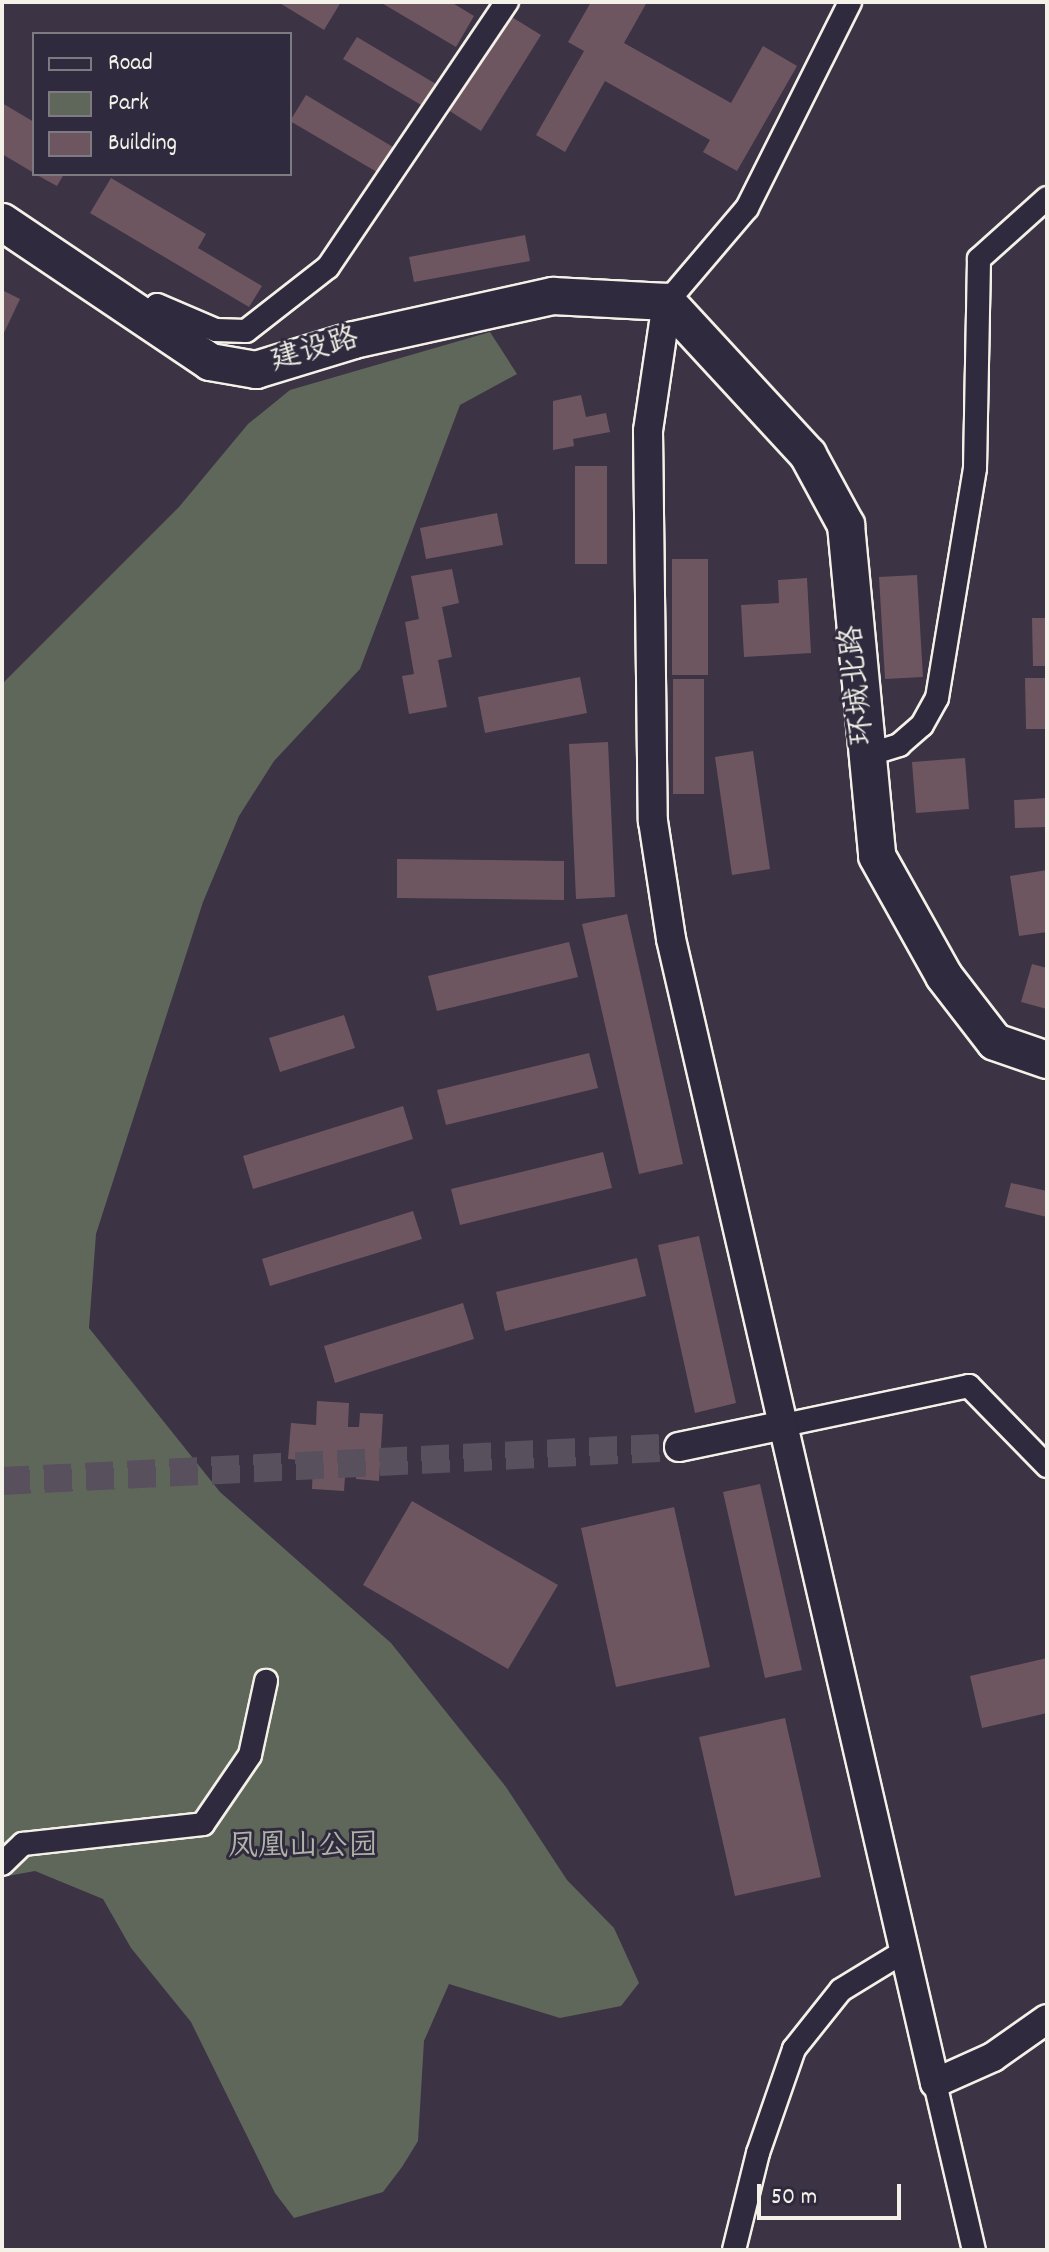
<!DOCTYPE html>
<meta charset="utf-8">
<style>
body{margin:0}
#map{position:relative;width:1049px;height:2252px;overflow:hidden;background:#3c3344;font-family:Dekko,"LXGW WenKai TC",sans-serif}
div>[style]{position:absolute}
.green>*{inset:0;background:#5f675a}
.building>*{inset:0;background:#6e5661}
.tertiary-tunnel>*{height:28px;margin-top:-14px;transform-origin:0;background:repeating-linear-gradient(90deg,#58505d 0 28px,transparent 0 42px)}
.roads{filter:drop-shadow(2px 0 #f4f1e8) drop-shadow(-2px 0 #f4f1e8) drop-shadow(0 2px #f4f1e8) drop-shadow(0 -2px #f4f1e8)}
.minor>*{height:22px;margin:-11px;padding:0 11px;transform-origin:11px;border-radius:11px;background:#2f2a3d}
.tertiary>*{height:28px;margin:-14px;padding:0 14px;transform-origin:14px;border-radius:14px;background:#2f2a3d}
.primary>*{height:36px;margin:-18px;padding:0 18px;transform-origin:18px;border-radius:18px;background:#2f2a3d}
span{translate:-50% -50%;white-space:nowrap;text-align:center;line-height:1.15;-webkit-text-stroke:6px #2f2a3d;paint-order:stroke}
.street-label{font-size:30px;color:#f4f1e8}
.park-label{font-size:30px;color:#b1b3a8}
.frame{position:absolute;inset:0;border:4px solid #f4f1e8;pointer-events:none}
.legend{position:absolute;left:32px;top:32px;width:260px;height:144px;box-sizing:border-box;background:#2f2a3d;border:2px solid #7e7a81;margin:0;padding:10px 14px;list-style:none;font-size:24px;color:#f4f1e8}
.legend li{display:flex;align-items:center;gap:16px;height:40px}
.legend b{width:40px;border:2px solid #7e7a81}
.scale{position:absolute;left:757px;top:2184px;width:144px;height:36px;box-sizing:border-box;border:4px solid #f4f1e8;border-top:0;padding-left:10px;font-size:24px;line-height:28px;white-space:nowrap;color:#f4f1e8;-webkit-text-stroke:6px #2f2a3d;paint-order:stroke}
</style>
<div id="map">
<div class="green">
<div style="clip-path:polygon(490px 332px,517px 374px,460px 405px,360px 669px,274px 761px,239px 816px,203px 902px,96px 1234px,89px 1328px,220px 1492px,391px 1643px,506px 1787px,567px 1880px,614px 1928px,639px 1983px,621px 2006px,560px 2018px,449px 1984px,424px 2041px,418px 2141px,402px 2167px,383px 2192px,294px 2218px,275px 2193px,191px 2022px,131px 1948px,103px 1899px,35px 1871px,2px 1877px,2px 684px,179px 507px,248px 424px,290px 390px)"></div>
</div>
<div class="building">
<div style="clip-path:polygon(278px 2px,341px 2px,324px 30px)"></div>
<div style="clip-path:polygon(380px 2px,451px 2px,474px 16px,456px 47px)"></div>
<div style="clip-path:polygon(591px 2px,647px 2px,624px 43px,731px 103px,763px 46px,797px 66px,737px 171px,703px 152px,710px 140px,605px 81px,565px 152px,536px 135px,584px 51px,568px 42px)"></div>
<div style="clip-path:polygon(505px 13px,541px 35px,481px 131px,445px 108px)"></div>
<div style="clip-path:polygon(357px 37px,441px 87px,428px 109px,343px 59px)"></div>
<div style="clip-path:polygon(306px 95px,398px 150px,382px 175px,290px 121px)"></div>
<div style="clip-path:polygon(2px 103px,34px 122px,34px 173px,2px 154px)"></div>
<div style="clip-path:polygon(35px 174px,64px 174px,57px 186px)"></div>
<div style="clip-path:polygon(111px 178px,206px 234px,198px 248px,262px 286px,249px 307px,90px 213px)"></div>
<div style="clip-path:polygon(525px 235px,530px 261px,414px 282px,409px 257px)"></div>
<div style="clip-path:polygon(2px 290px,20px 299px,2px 337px)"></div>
<div style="clip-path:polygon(581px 395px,586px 417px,606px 413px,610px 432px,573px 439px,574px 446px,553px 450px,553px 401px)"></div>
<div style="clip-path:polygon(575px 466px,607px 466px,607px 564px,575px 564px)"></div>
<div style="clip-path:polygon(497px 513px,503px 545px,426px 559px,420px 528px)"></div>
<div style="clip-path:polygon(672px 559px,708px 559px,708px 675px,672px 675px)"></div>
<div style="clip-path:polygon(452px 569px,459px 603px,442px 607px,452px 657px,438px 660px,447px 707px,409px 714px,402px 676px,414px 674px,405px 622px,419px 619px,411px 576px)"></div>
<div style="clip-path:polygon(917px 575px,923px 677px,885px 679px,879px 577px)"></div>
<div style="clip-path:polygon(807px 578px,811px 653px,744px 657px,741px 605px,779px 603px,778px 580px)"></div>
<div style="clip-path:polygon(1032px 618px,1047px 618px,1047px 666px,1033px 666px)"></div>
<div style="clip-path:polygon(580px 677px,587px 713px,485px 733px,478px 697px)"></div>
<div style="clip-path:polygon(1025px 678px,1047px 678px,1047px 729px,1026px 729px)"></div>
<div style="clip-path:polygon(673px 679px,704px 679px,704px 794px,673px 794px)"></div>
<div style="clip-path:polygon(608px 742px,615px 897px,576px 899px,569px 744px)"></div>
<div style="clip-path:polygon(753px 751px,770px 869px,732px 875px,715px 757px)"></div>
<div style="clip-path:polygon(965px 758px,969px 809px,916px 813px,912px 762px)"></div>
<div style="clip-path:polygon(1047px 798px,1047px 827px,1015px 828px,1014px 800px)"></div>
<div style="clip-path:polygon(397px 859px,564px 861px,564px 900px,397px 898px)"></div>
<div style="clip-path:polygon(1047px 870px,1047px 932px,1019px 936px,1010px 876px)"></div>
<div style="clip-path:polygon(627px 914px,683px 1164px,639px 1174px,582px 924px)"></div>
<div style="clip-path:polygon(569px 942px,578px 977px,437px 1011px,428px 976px)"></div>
<div style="clip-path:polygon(1032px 964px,1047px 968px,1047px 1009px,1021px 1002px)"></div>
<div style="clip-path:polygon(344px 1015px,355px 1048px,280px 1072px,269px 1038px)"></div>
<div style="clip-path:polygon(589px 1053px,598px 1088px,446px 1125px,437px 1090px)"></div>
<div style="clip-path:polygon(403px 1106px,413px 1139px,253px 1189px,243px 1156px)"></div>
<div style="clip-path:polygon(603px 1152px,612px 1188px,460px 1225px,451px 1189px)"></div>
<div style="clip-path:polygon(1011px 1183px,1047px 1191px,1047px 1217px,1005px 1207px)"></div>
<div style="clip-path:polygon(413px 1211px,422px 1239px,270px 1286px,262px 1259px)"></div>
<div style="clip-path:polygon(699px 1236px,736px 1403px,695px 1413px,658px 1245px)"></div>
<div style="clip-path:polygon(637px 1258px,646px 1296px,505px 1331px,496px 1292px)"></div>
<div style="clip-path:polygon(463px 1303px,474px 1339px,335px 1383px,324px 1346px)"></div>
<div style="clip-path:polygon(317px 1401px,349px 1403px,348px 1427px,359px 1427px,360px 1413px,383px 1414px,379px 1481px,356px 1479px,357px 1463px,346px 1463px,344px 1491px,312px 1489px,313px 1461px,288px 1459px,291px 1423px,316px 1425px)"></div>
<div style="clip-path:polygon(760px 1484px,802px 1670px,765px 1678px,723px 1492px)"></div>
<div style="clip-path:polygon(412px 1501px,558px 1585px,508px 1669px,363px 1585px)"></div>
<div style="clip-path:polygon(674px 1507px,710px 1667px,616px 1687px,581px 1528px)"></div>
<div style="clip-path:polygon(1047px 1658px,1047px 1713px,982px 1728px,970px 1676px)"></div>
<div style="clip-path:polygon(785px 1718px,821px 1877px,735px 1896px,699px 1737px)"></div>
</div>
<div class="tertiary-tunnel">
<div style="left:2px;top:1481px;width:678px;rotate:-2.88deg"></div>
</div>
<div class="roads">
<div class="minor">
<div style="left:667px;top:302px;width:123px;rotate:-49.6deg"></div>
<div style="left:747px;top:208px;width:230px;rotate:-63.4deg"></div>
<div style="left:148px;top:322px;width:19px;rotate:-62deg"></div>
<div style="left:157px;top:305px;width:64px;rotate:23deg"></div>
<div style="left:216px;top:330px;width:30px;rotate:2deg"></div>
<div style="left:246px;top:331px;width:104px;rotate:-38deg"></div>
<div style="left:328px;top:267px;width:320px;rotate:-56deg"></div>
<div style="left:867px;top:755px;width:34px;rotate:-17deg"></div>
<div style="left:899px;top:745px;width:30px;rotate:-41deg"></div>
<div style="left:922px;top:725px;width:31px;rotate:-61deg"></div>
<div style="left:937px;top:698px;width:233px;rotate:-80.6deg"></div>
<div style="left:975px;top:468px;width:209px;rotate:-88.9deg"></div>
<div style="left:979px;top:259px;width:91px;rotate:-41.9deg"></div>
<div style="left:784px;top:1425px;width:189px;rotate:-11.9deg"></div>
<div style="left:969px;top:1386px;width:112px;rotate:45.7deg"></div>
<div style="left:2px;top:1864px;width:29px;rotate:-44deg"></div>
<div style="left:23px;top:1844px;width:181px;rotate:-6.3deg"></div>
<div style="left:203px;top:1824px;width:83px;rotate:-55.7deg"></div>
<div style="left:250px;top:1755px;width:76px;rotate:-77.8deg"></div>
<div style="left:935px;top:2083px;width:171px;rotate:76.9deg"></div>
<div style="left:734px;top:2250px;width:100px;rotate:-76.1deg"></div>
<div style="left:758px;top:2153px;width:110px;rotate:-70.9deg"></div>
<div style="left:794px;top:2049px;width:75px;rotate:-51.5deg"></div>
<div style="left:841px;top:1990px;width:75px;rotate:-31.4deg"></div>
</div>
<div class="tertiary">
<div style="left:667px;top:302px;width:130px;rotate:98.4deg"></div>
<div style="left:648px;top:431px;width:390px;rotate:89.3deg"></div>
<div style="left:653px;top:821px;width:119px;rotate:81.3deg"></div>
<div style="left:671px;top:939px;width:1174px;rotate:77.01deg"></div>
<div style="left:935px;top:2083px;width:64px;rotate:-24.1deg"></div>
<div style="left:993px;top:2057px;width:66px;rotate:-35.1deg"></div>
<div style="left:679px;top:1447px;width:107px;rotate:-11.8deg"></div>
</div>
<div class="primary">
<div style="left:2px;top:222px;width:251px;rotate:33.9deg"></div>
<div style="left:210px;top:362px;width:47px;rotate:9.9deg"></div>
<div style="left:256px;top:370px;width:102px;rotate:-17deg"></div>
<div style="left:354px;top:340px;width:204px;rotate:-12.5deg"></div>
<div style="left:553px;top:296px;width:114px;rotate:3deg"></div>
<div style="left:667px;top:302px;width:208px;rotate:47.3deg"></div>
<div style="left:808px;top:455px;width:80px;rotate:61.5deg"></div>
<div style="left:846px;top:525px;width:332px;rotate:84.6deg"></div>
<div style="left:877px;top:856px;width:137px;rotate:60.8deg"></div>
<div style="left:944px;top:976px;width:83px;rotate:52.3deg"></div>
<div style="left:995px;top:1042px;width:55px;rotate:19.1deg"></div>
</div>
</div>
<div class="street-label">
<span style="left:315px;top:352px;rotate:-16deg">建设路</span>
<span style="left:860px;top:685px;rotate:-96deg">环城北路</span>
</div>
<div class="park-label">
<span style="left:303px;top:1849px">凤凰山公园</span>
</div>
<div class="frame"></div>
<ul class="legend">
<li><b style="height:10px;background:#2f2a3d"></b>Road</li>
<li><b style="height:22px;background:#5f675a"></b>Park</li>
<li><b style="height:22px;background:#6e5661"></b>Building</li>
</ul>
<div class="scale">50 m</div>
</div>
